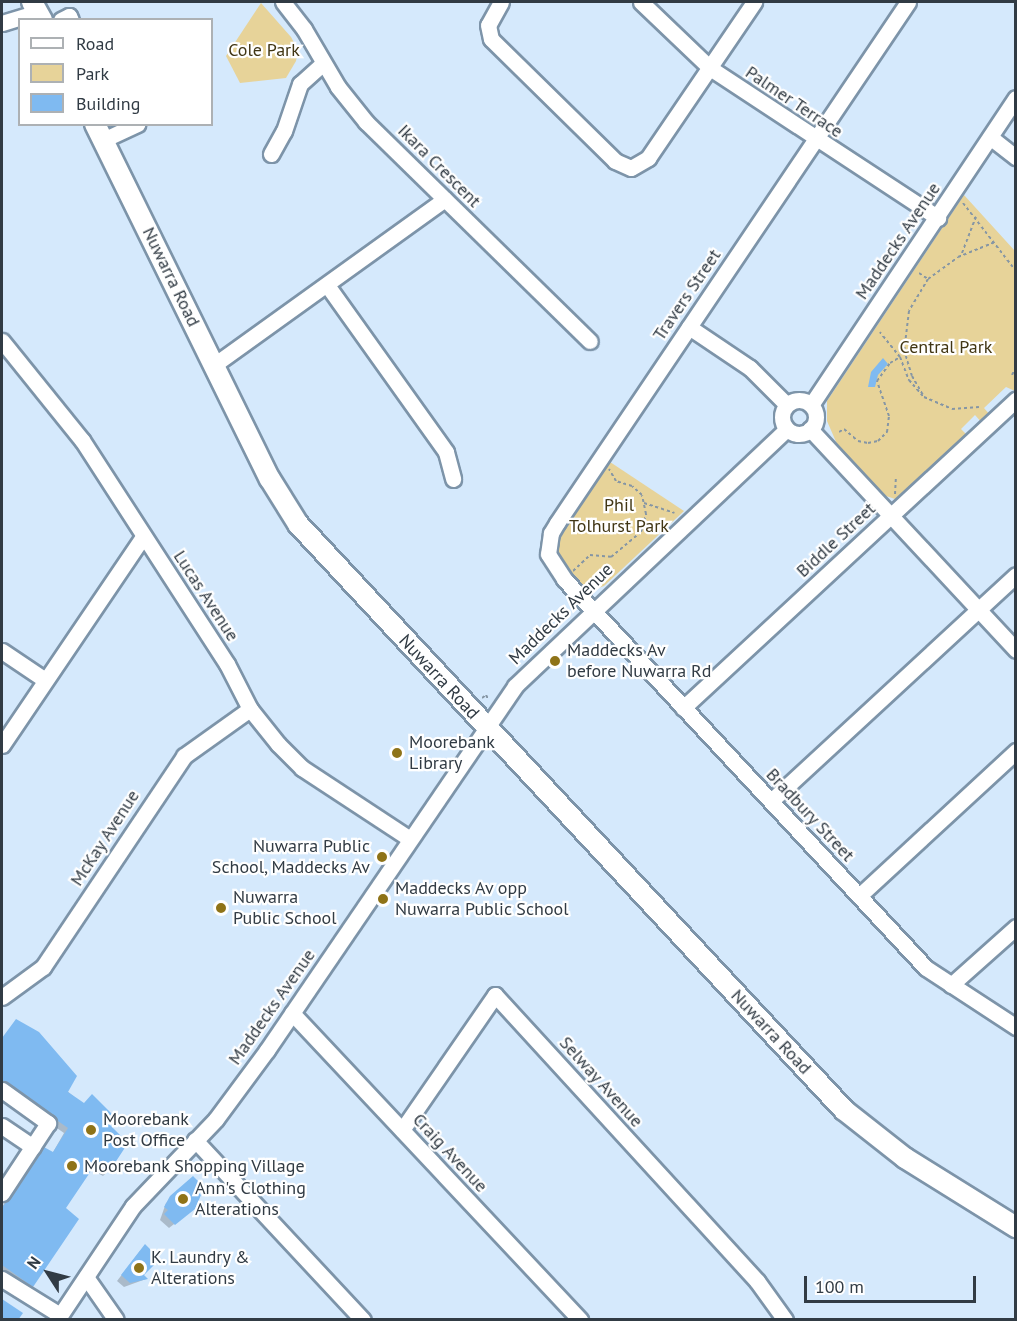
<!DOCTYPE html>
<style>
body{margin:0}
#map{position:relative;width:1017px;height:1321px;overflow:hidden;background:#d5e9fc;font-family:"PT Sans",sans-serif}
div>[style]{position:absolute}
.green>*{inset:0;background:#e7d399}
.shadow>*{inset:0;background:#0003}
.building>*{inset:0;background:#7fbaf1}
.path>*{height:2px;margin-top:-1px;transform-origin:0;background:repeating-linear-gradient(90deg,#8696a4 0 3px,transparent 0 6px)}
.roads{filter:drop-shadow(2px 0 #7d94a9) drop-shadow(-2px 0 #7d94a9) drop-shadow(0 2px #7d94a9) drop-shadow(0 -2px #7d94a9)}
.minor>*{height:15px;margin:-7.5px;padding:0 7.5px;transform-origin:7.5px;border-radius:7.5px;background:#fff}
.minor>.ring{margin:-7.5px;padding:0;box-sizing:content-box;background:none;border:15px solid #fff;border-radius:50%}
.major>*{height:20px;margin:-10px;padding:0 10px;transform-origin:10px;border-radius:10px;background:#fff}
.dots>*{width:16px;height:16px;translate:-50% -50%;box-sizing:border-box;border:3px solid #fff;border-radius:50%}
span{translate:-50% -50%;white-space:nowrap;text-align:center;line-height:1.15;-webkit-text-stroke:4.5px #fff;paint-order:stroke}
.park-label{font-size:18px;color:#413614}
.street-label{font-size:18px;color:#313b44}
.poi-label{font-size:18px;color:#313b44}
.left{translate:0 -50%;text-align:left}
.right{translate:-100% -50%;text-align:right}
.frame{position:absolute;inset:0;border:3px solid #313b44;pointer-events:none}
.legend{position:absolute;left:18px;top:18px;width:195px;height:108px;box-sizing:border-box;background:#fff;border:2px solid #adb1b4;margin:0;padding:8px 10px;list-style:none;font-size:18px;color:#313b44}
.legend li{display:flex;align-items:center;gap:12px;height:30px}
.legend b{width:30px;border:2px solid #adb1b4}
.north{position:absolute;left:18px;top:1243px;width:60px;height:60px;-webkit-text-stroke:4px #fff;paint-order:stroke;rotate:306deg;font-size:16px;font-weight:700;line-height:24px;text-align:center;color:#313b44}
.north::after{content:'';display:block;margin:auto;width:21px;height:27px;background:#313b44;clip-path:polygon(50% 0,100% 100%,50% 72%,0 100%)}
.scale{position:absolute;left:804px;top:1276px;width:172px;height:27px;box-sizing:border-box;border:3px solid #313b44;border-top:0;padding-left:8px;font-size:18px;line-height:21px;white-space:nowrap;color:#313b44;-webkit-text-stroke:4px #fff;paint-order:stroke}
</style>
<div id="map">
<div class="green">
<div style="clip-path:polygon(261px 3px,291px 37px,298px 50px,296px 61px,286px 78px,240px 83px,226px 56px)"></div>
<div style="clip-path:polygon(964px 195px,1015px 251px,1015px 391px,1006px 387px,984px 408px,990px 415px,982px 423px,975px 415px,961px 429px,968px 436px,904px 497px,895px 499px,886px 496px,840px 451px,827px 421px,827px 401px)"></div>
<div style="clip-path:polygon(607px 460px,684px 511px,604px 586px,590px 591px,577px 584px,563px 567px,555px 542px)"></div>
</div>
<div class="shadow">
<div style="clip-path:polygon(4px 1039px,107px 1124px,108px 1171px,103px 1176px,90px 1169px,64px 1208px,77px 1219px,27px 1291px,2px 1273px,2px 1207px,37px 1152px,42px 1148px,52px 1154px,64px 1133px,2px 1090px)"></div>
<div style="clip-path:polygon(195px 1191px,188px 1213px,169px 1228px,160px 1220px,166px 1203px)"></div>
<div style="clip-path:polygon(140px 1251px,142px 1276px,146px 1279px,124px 1287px,117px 1281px)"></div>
</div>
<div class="building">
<div style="clip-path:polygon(883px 358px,888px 364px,878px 375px,875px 387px,868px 387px,871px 372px)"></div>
<div style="clip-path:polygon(16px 1019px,39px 1032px,77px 1076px,68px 1092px,84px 1103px,92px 1094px,115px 1117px,109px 1124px,128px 1143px,109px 1172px,95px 1165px,66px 1208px,79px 1219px,33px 1287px,2px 1265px,2px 1208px,42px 1146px,53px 1152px,68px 1128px,2px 1082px,2px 1038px)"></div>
<div style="clip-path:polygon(193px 1176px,202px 1185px,197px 1191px,201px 1195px,195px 1209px,175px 1225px,164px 1214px,168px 1210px,164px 1207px,170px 1196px)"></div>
<div style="clip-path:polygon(145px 1244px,160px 1259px,144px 1275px,148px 1279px,130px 1283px,121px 1275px)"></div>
<div style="clip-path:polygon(2px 1299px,23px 1313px,18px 1320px,2px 1320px)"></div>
</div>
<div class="path">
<div style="left:963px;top:203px;width:86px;rotate:52.1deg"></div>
<div style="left:962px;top:253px;width:39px;rotate:-69deg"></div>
<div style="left:919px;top:273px;width:11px;rotate:34deg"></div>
<div style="left:928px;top:279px;width:37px;rotate:121deg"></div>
<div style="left:909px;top:311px;width:39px;rotate:97deg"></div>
<div style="left:904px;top:350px;width:27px;rotate:73deg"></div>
<div style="left:912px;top:376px;width:24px;rotate:60deg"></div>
<div style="left:928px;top:279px;width:37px;rotate:-36deg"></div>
<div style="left:958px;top:257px;width:38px;rotate:-22deg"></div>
<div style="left:900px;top:357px;width:25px;rotate:69deg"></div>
<div style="left:909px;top:380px;width:23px;rotate:49deg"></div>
<div style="left:924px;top:397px;width:30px;rotate:23deg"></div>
<div style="left:952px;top:409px;width:27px;rotate:-4deg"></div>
<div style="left:1012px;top:375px;width:9px;rotate:-63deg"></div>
<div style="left:839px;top:432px;width:6px;rotate:-31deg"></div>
<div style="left:844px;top:429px;width:18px;rotate:41deg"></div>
<div style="left:858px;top:441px;width:10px;rotate:11deg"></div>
<div style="left:868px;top:443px;width:10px;rotate:-11deg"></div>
<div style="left:878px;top:441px;width:13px;rotate:-45deg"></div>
<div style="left:887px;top:432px;width:16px;rotate:-83deg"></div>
<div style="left:889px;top:416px;width:37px;rotate:-109deg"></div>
<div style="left:877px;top:381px;width:22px;rotate:-54deg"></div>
<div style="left:890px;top:363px;width:12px;rotate:-31deg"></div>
<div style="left:900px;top:357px;width:32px;rotate:-129deg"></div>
<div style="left:895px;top:494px;width:17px;rotate:-87deg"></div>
<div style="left:644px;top:503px;width:32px;rotate:18deg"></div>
<div style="left:573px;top:571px;width:23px;rotate:-43deg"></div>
<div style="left:590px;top:555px;width:21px;rotate:5deg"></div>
<div style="left:611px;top:557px;width:39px;rotate:-40deg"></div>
<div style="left:641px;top:532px;width:19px;rotate:-74deg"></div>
<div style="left:646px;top:514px;width:19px;rotate:-102deg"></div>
<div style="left:642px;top:495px;width:13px;rotate:-138deg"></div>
<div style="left:632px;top:486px;width:17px;rotate:-163deg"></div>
<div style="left:616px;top:481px;width:14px;rotate:-120deg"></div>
<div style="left:482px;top:698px;width:5px;rotate:-37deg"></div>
<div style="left:486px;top:695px;width:4px;rotate:63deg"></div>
</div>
<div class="roads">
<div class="minor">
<div style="left:283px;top:2px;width:34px;rotate:52deg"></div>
<div style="left:304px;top:29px;width:67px;rotate:59.6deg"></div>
<div style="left:338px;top:87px;width:45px;rotate:51.3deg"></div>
<div style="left:366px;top:122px;width:313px;rotate:44.4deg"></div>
<div style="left:501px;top:2px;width:26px;rotate:119deg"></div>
<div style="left:488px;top:25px;width:14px;rotate:78deg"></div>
<div style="left:491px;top:39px;width:174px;rotate:44.5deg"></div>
<div style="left:615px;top:161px;width:17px;rotate:24deg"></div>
<div style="left:631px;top:168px;width:20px;rotate:-30deg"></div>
<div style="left:648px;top:158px;width:189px;rotate:-55.8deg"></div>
<div style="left:641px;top:2px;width:95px;rotate:43.7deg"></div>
<div style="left:710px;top:68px;width:273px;rotate:33.3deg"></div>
<div style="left:908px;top:2px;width:628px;rotate:123.97deg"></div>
<div style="left:557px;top:523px;width:12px;rotate:121deg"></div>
<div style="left:551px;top:533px;width:21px;rotate:98deg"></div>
<div style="left:548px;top:554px;width:30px;rotate:57deg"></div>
<div style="left:564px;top:579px;width:531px;rotate:47.06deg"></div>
<div style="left:926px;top:968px;width:108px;rotate:33.2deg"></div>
<div style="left:61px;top:20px;width:9px;rotate:-27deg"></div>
<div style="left:69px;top:16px;width:4px;rotate:63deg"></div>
<div style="left:2px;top:23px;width:38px;rotate:-17deg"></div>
<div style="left:990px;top:137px;width:33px;rotate:38deg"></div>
<div style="left:103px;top:140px;width:38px;rotate:-25deg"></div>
<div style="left:271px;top:154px;width:26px;rotate:-61deg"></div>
<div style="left:284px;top:131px;width:50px;rotate:-71.2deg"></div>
<div style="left:300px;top:84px;width:31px;rotate:-42deg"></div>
<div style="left:327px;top:285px;width:205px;rotate:54.5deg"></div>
<div style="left:446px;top:452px;width:28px;rotate:75deg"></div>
<div style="left:689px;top:327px;width:73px;rotate:33.9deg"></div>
<div style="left:750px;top:368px;width:52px;rotate:45deg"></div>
<div style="left:2px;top:341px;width:127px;rotate:51.1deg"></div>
<div style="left:82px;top:440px;width:267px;rotate:57.1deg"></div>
<div style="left:227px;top:664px;width:51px;rotate:62.9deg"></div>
<div style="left:250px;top:709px;width:45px;rotate:51.3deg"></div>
<div style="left:278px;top:744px;width:34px;rotate:45deg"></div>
<div style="left:302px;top:768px;width:129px;rotate:33.3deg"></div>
<div style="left:214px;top:365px;width:284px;rotate:-35.7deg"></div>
<div class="ring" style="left:782px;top:400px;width:19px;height:19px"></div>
<div style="left:811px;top:405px;width:369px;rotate:-56.3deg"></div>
<div style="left:810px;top:429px;width:302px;rotate:47deg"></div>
<div style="left:2px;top:651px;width:52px;rotate:34deg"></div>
<div style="left:683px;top:708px;width:454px;rotate:-42.8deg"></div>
<div style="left:2px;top:745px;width:251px;rotate:-55.9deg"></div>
<div style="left:771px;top:801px;width:333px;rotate:-42.7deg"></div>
<div style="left:859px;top:896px;width:214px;rotate:-42.7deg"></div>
<div style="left:951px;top:985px;width:87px;rotate:-41.7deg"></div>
<div style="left:2px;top:997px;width:51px;rotate:-36.2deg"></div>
<div style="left:43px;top:967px;width:254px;rotate:-56.2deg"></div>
<div style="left:184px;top:756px;width:81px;rotate:-35.5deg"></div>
<div style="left:292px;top:1013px;width:421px;rotate:46.8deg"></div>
<div style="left:2px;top:1090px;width:57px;rotate:35.7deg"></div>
<div style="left:48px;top:1123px;width:84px;rotate:123.3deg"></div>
<div style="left:2px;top:1126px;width:37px;rotate:34deg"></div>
<div style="left:402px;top:1130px;width:164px;rotate:-55.4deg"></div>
<div style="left:495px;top:995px;width:388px;rotate:47.5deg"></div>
<div style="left:757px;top:1281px;width:48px;rotate:54.3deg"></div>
<div style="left:195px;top:1140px;width:246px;rotate:47deg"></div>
<div style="left:86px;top:1277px;width:52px;rotate:55.1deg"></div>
<div style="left:2px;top:1279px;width:68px;rotate:31.8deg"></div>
<div style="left:57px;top:1320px;width:137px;rotate:-56.3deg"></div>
<div style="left:133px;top:1206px;width:120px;rotate:-46.3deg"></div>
<div style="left:216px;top:1119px;width:86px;rotate:-53.5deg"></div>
<div style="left:267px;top:1050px;width:440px;rotate:-55.7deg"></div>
<div style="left:515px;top:686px;width:374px;rotate:-43.4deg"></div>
</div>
<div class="major">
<div style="left:32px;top:2px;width:21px;rotate:61deg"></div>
<div style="left:95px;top:124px;width:396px;rotate:63.8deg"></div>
<div style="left:270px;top:479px;width:53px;rotate:58.1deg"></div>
<div style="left:298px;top:524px;width:801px;rotate:47.02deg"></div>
<div style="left:844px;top:1110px;width:78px;rotate:38.2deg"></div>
<div style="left:905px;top:1158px;width:131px;rotate:31.9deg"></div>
</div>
</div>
<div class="dots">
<div style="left:555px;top:661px;background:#8e7318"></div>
<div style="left:397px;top:753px;background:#8e7318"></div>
<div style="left:382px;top:857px;background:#8e7318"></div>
<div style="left:383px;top:899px;background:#8e7318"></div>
<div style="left:221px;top:908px;background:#8e7318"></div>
<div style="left:91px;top:1130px;background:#8e7318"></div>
<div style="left:72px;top:1166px;background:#8e7318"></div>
<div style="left:183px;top:1199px;background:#8e7318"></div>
<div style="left:139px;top:1268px;background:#8e7318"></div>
</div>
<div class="park-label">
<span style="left:264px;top:50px">Cole Park</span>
<span style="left:946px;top:347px">Central Park</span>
<span style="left:619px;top:516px">Phil<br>Tolhurst Park</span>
</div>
<div class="street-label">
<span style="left:794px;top:102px;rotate:34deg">Palmer Terrace</span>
<span style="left:439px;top:166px;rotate:45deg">Ikara Crescent</span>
<span style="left:898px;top:241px;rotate:-56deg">Maddecks Avenue</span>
<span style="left:171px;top:277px;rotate:64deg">Nuwarra Road</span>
<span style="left:687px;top:295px;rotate:-56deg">Travers Street</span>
<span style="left:836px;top:540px;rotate:-43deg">Biddle Street</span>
<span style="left:206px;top:596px;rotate:57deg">Lucas Avenue</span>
<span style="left:561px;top:614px;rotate:-44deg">Maddecks Avenue</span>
<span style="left:439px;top:677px;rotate:47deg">Nuwarra Road</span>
<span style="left:810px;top:815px;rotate:47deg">Bradbury Street</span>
<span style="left:105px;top:838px;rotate:-57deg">McKay Avenue</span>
<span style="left:272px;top:1007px;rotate:-55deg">Maddecks Avenue</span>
<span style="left:771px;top:1032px;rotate:47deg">Nuwarra Road</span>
<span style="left:601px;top:1082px;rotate:48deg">Selway Avenue</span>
<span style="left:450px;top:1153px;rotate:47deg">Craig Avenue</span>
</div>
<div class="poi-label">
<span class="left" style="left:567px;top:661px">Maddecks Av<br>before Nuwarra Rd</span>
<span class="left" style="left:409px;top:753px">Moorebank<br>Library</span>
<span class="right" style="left:370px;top:857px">Nuwarra Public<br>School, Maddecks Av</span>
<span class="left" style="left:395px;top:899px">Maddecks Av opp<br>Nuwarra Public School</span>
<span class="left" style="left:233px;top:908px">Nuwarra<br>Public School</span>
<span class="left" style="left:103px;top:1130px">Moorebank<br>Post Office</span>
<span class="left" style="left:84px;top:1166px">Moorebank Shopping Village</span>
<span class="left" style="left:195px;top:1199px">Ann's Clothing<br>Alterations</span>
<span class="left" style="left:151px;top:1268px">K. Laundry &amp;<br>Alterations</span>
</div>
<div class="frame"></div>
<ul class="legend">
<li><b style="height:8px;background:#fff"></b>Road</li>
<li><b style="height:16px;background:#e7d399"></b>Park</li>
<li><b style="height:16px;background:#7fbaf1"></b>Building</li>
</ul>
<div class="north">N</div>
<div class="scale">100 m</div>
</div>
